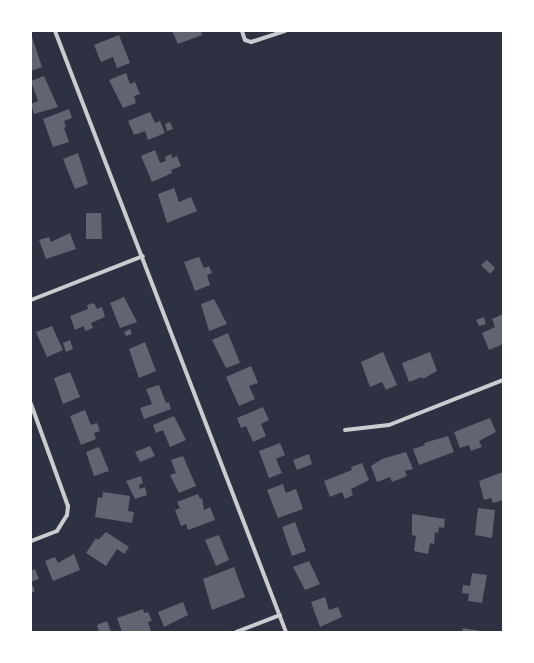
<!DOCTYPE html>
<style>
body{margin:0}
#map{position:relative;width:534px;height:663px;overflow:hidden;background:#2d3142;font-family:Roboto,sans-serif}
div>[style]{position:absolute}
.building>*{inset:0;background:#626471}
.minor>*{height:4px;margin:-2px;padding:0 2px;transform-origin:2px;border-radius:2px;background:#caccd0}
span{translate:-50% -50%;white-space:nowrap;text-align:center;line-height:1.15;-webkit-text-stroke:3px #fff;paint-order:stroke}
.frame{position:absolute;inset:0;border:32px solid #fff;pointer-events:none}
</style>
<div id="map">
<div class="building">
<div style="clip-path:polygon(172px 31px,201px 31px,202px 35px,178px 44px)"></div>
<div style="clip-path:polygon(119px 35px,130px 63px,117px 68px,113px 57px,101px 62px,94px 45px)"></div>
<div style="clip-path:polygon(32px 37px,42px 67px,31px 71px,31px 38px)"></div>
<div style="clip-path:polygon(126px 73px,130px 84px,135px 82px,140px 94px,134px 96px,136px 103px,123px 108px,109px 80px)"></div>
<div style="clip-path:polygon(44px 76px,58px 107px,34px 114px,31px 104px,38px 101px,31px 81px)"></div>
<div style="clip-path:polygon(69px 109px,72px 118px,64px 121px,66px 127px,64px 128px,69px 142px,53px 147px,43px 119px)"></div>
<div style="clip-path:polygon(150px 112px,155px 123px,160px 121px,165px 133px,148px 140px,145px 131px,134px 135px,128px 121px)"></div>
<div style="clip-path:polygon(170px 122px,173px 129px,167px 131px,165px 124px)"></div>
<div style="clip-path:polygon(155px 150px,160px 163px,166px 161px,165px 157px,171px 154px,172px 158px,177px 156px,181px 166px,171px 170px,172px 173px,152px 182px,141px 156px)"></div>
<div style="clip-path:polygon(78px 153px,88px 184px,75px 189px,63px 159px)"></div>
<div style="clip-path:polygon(174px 188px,179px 202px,191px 197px,197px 211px,167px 223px,158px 194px)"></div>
<div style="clip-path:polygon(86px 213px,101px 213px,102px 239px,86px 239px)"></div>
<div style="clip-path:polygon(70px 233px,76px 249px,46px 259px,39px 240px,49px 237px,51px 242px)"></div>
<div style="clip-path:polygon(199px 257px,204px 268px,209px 266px,212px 273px,207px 275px,210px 285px,195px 291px,184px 262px)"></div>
<div style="clip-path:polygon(487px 260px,495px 268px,490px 274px,481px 265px)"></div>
<div style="clip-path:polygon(124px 297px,137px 322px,120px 328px,110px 303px)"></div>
<div style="clip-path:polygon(214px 299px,227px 324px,209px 331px,201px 304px)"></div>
<div style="clip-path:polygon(94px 303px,97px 309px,102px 307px,105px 317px,91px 323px,93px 328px,85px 331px,84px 326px,75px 330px,70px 316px,88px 309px,87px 305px)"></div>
<div style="clip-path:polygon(503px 314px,503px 344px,489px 350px,482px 333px,495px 327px,492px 319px)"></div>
<div style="clip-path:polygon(484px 317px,486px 324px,479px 326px,476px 320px)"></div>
<div style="clip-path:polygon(52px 326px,63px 350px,47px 357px,36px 332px)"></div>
<div style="clip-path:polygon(130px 329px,132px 334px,126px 336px,124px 332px)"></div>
<div style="clip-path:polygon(228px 333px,240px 363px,226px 368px,212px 340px)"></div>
<div style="clip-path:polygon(70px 340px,73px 349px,66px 352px,63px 343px)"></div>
<div style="clip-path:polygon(145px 342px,156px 371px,139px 378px,129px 349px)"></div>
<div style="clip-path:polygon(383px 352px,397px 385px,386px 390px,382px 382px,370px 387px,361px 362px)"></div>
<div style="clip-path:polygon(430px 352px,437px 371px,423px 379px,422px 377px,409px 382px,402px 363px)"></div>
<div style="clip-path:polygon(251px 366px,258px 383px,249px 386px,255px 399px,239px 406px,226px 377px)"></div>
<div style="clip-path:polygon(70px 372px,80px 397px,63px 404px,54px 378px)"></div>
<div style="clip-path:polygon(159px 385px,166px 403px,169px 402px,171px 409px,144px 419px,140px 408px,152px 404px,146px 389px)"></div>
<div style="clip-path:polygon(263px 407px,269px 420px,261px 424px,266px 436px,253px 442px,246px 426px,241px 428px,237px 418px)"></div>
<div style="clip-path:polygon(85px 410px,91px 425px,97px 423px,100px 431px,94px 433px,96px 439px,81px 445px,70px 416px)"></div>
<div style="clip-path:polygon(174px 416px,186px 440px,170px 447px,163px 430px,156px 433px,153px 425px)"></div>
<div style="clip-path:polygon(490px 418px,496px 432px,479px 441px,482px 447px,471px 451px,469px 445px,460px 448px,454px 432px)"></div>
<div style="clip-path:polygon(448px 436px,454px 452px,419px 465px,413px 449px,425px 445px,424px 443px)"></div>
<div style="clip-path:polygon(280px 443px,285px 455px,276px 459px,282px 473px,269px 478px,259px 451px)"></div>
<div style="clip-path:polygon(150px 446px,155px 456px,140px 462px,135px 452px)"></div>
<div style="clip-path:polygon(99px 447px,109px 471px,94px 476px,86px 452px)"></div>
<div style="clip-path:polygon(406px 452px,413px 469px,405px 471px,407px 476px,392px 482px,390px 477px,377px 482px,371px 466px,382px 459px)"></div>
<div style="clip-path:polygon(309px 454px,312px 464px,297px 470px,293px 460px)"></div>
<div style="clip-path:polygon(183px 456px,196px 486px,179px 493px,170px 475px,176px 473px,171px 460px)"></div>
<div style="clip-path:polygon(362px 463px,369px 480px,351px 489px,353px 495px,345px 499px,342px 492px,330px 497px,324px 481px,352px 470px,351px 467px)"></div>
<div style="clip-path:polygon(503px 472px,503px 500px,493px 503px,491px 498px,484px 500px,479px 481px)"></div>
<div style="clip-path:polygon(141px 476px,143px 483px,139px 485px,140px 489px,145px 487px,147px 495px,135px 499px,126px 481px)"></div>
<div style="clip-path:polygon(283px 484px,286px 493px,296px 489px,303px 509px,278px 518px,267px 490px)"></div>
<div style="clip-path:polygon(103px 492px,130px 496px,128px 511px,134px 512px,132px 523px,95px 517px,98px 497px,102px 498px)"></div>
<div style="clip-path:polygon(198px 494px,200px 499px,202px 498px,204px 510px,210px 507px,215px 520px,188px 530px,186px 524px,181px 526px,175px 510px,180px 508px,177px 502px)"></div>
<div style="clip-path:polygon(478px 508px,495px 510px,492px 538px,475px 535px)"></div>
<div style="clip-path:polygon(412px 514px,445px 519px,444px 528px,439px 527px,438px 533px,435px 532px,434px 544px,430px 543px,428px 554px,414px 551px,416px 536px,412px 535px)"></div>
<div style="clip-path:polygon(295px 522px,306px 551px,292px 556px,282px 527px)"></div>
<div style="clip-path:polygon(106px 532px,129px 547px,124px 554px,117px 549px,106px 566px,86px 553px,96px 538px,98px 540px)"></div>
<div style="clip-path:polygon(219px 535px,229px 560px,216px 566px,205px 540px)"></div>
<div style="clip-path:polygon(74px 554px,80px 570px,53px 581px,45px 561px,55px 557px,58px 563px)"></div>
<div style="clip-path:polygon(309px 561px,320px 584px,305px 590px,293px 567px)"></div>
<div style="clip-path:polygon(234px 567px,245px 597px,212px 610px,203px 579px)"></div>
<div style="clip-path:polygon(35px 569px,39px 579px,31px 582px,35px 591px,31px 593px,31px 571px)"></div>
<div style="clip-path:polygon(472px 573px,487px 575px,482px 603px,468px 601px,469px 594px,462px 593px,463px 585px,470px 586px)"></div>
<div style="clip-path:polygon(325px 597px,329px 610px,338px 607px,342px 617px,320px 627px,311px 602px)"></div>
<div style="clip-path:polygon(183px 602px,188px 615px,164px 627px,158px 612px)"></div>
<div style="clip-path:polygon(143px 609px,144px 613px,148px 612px,152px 621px,148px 622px,151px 632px,122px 632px,117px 618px)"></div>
<div style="clip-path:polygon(107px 621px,111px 632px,99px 632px,97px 625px)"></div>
<div style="clip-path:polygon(463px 628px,480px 631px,480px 632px,462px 632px)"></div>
</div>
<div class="minor">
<div style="left:55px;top:31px;width:644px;rotate:68.98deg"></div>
<div style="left:242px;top:31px;width:9px;rotate:72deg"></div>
<div style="left:245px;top:40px;width:6px;rotate:18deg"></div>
<div style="left:251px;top:42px;width:36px;rotate:-18deg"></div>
<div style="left:31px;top:300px;width:120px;rotate:-21.4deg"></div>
<div style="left:31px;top:404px;width:109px;rotate:70.1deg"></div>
<div style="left:68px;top:506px;width:9px;rotate:96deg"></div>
<div style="left:67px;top:515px;width:19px;rotate:122deg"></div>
<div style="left:57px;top:531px;width:28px;rotate:159deg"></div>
<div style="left:345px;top:430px;width:44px;rotate:-6.5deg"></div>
<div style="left:389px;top:425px;width:123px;rotate:-21.5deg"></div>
<div style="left:236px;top:632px;width:47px;rotate:-21.1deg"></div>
</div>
<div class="frame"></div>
</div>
